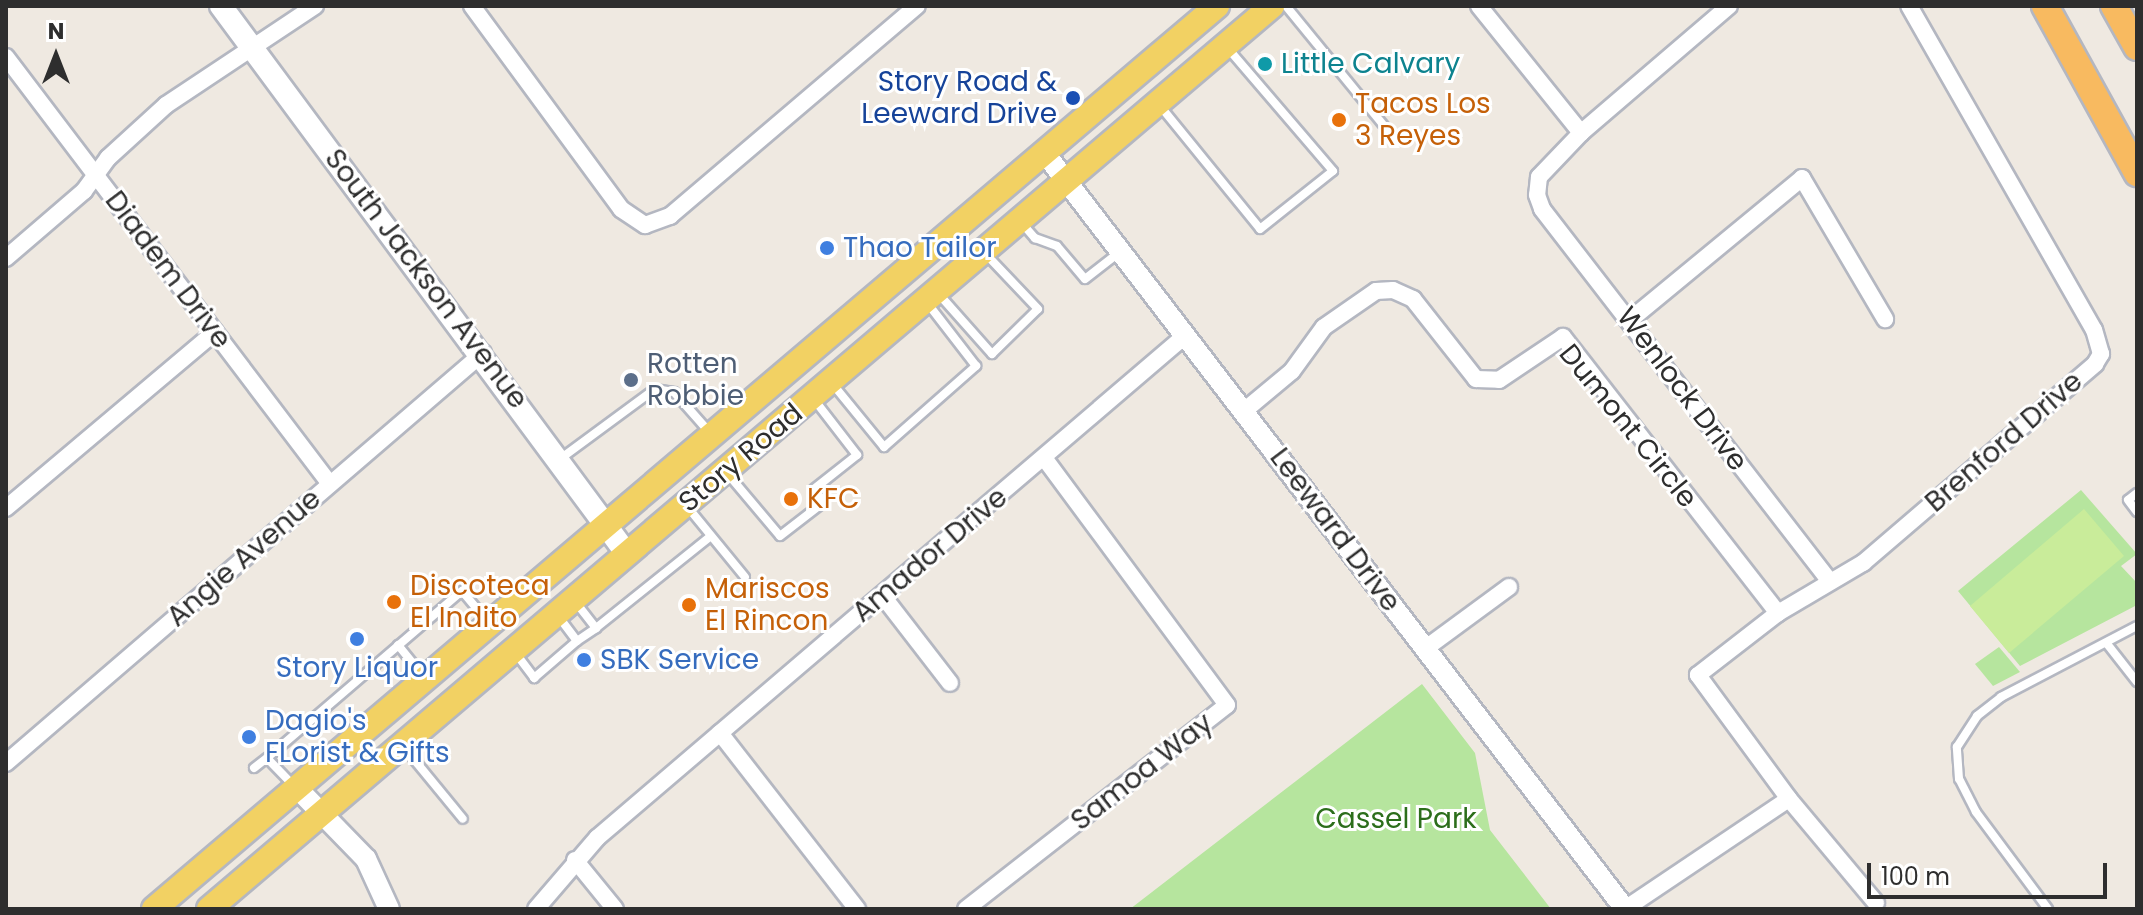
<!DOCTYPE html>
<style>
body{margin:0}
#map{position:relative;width:2143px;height:915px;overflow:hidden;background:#efe9e1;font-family:Poppins,sans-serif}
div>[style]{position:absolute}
.green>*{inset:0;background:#b6e59e}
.pitch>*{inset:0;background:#c9ec9a}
.roads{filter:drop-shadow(2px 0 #b4b7c1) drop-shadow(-2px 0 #b4b7c1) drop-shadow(0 2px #b4b7c1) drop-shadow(0 -2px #b4b7c1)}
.service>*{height:8px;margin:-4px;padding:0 4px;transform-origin:4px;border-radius:4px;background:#fff}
.minor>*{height:16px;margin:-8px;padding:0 8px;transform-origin:8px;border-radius:8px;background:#fff}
.tertiary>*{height:20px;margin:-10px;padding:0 10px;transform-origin:10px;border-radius:10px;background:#fff}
.secondary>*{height:22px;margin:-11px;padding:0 11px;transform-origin:11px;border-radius:11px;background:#fff}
.primary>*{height:24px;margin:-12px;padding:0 12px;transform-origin:12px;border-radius:12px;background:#f2d163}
.trunk>*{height:26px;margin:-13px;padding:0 13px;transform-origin:13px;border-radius:13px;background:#f8ba60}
.dots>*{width:22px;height:22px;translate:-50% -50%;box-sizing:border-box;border:4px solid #fff;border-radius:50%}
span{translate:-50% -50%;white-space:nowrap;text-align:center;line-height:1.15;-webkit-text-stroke:6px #fff;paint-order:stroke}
.culture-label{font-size:28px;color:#0d838f}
.left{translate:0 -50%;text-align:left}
.transit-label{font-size:28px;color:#164399}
.right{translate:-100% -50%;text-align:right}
.food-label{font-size:28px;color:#c56008}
.shop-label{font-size:28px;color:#366cbe}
.street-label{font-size:28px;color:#2e2e2e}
.service-label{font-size:28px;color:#4e5e75}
.park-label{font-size:28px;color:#2c6e1b}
.frame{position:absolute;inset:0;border:8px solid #2e2e2e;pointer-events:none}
.north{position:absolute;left:16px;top:16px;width:80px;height:80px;-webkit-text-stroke:6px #fff;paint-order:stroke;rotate:0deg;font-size:22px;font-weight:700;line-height:32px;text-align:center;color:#2e2e2e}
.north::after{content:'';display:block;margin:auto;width:28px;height:36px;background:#2e2e2e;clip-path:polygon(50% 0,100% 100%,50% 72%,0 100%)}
.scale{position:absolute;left:1867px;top:863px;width:240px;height:36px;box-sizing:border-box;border:4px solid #2e2e2e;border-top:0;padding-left:10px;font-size:24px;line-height:28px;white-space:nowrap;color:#2e2e2e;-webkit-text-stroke:6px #fff;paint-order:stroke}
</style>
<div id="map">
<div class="green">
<div style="clip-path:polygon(2081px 490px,2137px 554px,2121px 566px,2137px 583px,2137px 605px,2020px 666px,1958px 591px)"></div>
<div style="clip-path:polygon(1999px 647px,2020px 672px,1993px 686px,1975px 664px)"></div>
<div style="clip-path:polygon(1422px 684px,1475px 753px,1490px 830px,1551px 909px,1130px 909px)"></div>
</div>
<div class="pitch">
<div style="clip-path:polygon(2084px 509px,2124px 556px,2009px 653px,1970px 606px)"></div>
</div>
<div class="roads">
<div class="service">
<div style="left:1286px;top:6px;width:172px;rotate:50.7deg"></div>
<div style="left:1161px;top:107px;width:157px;rotate:50.9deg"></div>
<div style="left:1260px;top:229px;width:93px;rotate:-38.5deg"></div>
<div style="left:1333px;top:171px;width:165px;rotate:-130.6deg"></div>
<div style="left:1020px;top:221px;width:23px;rotate:49deg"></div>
<div style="left:1035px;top:238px;width:23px;rotate:20deg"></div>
<div style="left:1057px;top:246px;width:43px;rotate:49.7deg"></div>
<div style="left:1085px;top:279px;width:46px;rotate:-37.9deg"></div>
<div style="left:937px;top:292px;width:83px;rotate:48.4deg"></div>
<div style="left:992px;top:354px;width:64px;rotate:-44.4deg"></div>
<div style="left:1038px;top:309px;width:79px;rotate:-133.5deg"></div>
<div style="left:831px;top:382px;width:84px;rotate:50.8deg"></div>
<div style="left:884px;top:447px;width:123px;rotate:-41.4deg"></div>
<div style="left:976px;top:366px;width:78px;rotate:-127.7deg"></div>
<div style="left:560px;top:459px;width:118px;rotate:-36.4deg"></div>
<div style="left:655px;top:389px;width:19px;rotate:9deg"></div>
<div style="left:674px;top:392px;width:56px;rotate:48.6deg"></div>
<div style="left:727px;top:473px;width:82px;rotate:49.9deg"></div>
<div style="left:780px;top:536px;width:56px;rotate:-37.7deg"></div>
<div style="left:824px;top:502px;width:16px;rotate:-128deg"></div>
<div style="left:814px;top:489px;width:55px;rotate:-38.3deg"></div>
<div style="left:857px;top:455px;width:72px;rotate:-127.7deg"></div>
<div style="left:2137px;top:493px;width:11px;rotate:142deg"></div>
<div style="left:2128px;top:500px;width:15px;rotate:53deg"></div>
<div style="left:686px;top:505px;width:93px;rotate:50.7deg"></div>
<div style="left:574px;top:600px;width:36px;rotate:52deg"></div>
<div style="left:596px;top:628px;width:147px;rotate:-38.7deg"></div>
<div style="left:577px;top:641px;width:23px;rotate:-34deg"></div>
<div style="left:398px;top:645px;width:40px;rotate:51deg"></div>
<div style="left:2108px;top:645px;width:47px;rotate:51.9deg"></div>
<div style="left:514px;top:651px;width:34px;rotate:53deg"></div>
<div style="left:534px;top:678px;width:57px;rotate:-40.7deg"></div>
<div style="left:577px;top:641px;width:31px;rotate:-127deg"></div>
<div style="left:403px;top:746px;width:94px;rotate:50.6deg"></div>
<div style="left:254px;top:768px;width:16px;rotate:-38deg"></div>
<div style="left:293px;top:785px;width:37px;rotate:-134deg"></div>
<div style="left:267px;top:758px;width:257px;rotate:-40.6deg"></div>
<div style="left:462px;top:591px;width:40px;rotate:50deg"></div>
<div style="left:2048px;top:909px;width:121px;rotate:-126.6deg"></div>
<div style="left:1976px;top:812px;width:37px;rotate:-117deg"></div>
<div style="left:1959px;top:779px;width:32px;rotate:-94deg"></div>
<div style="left:1957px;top:747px;width:37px;rotate:-57deg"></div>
<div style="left:1977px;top:716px;width:31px;rotate:-38deg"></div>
<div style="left:2001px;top:697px;width:153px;rotate:-27.6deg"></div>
</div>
<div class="minor">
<div style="left:472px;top:6px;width:252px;rotate:53.7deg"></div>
<div style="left:621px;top:209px;width:29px;rotate:34deg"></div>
<div style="left:645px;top:225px;width:27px;rotate:-20deg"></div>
<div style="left:670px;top:216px;width:324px;rotate:-40.4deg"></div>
<div style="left:1479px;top:6px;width:163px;rotate:51.2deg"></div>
<div style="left:1729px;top:6px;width:195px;rotate:139.4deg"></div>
<div style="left:1581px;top:133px;width:61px;rotate:133.7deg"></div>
<div style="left:1539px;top:177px;width:18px;rotate:96deg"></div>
<div style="left:1537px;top:195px;width:15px;rotate:70deg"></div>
<div style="left:1542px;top:209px;width:471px;rotate:52.3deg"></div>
<div style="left:6px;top:57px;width:536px;rotate:52.81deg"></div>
<div style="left:6px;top:258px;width:103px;rotate:-40.7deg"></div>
<div style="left:84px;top:191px;width:41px;rotate:-54deg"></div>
<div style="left:108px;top:158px;width:79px;rotate:-42.4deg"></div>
<div style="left:166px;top:105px;width:179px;rotate:-33.6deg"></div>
<div style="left:1630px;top:320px;width:223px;rotate:-39.5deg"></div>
<div style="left:1802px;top:178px;width:164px;rotate:59.5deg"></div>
<div style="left:1244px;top:411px;width:62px;rotate:-39.8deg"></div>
<div style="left:1292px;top:371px;width:54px;rotate:-54deg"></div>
<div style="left:1324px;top:327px;width:63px;rotate:-34.7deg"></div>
<div style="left:1376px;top:291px;width:17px;rotate:-3deg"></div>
<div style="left:1393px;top:290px;width:22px;rotate:24deg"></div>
<div style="left:1413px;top:299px;width:102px;rotate:51.8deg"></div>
<div style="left:1476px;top:379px;width:23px;rotate:2deg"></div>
<div style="left:1499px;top:380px;width:77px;rotate:-33.9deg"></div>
<div style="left:1563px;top:337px;width:350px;rotate:52.1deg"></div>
<div style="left:6px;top:508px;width:273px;rotate:-40.1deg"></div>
<div style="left:882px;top:595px;width:111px;rotate:52.3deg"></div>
<div style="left:1426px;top:648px;width:103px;rotate:-36.3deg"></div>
<div style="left:720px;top:733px;width:223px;rotate:52.1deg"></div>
<div style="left:6px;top:763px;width:629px;rotate:-40.68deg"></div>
<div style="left:575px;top:860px;width:63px;rotate:50.8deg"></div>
<div style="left:1876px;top:903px;width:136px;rotate:-129.9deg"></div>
<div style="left:1789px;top:799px;width:154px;rotate:-126.3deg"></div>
<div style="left:1698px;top:675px;width:101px;rotate:-37.8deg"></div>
<div style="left:1778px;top:613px;width:99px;rotate:-30.5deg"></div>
<div style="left:1863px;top:563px;width:306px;rotate:-40.6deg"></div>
<div style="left:2095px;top:364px;width:12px;rotate:-59deg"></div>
<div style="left:2101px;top:354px;width:25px;rotate:-106deg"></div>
<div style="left:2094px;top:330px;width:373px;rotate:-119.7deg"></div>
<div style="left:536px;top:909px;width:94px;rotate:-49.3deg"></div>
<div style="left:597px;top:838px;width:775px;rotate:-40.5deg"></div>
<div style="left:966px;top:909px;width:331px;rotate:-38deg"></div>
<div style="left:1227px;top:705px;width:307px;rotate:-126.5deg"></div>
<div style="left:1625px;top:909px;width:197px;rotate:-33.9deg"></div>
</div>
<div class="tertiary">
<div style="left:1044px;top:152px;width:954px;rotate:52.49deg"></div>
<div style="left:297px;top:788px;width:99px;rotate:45.8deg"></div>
<div style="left:366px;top:859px;width:55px;rotate:65.3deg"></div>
</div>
<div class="secondary">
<div style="left:221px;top:6px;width:682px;rotate:53.47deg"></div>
</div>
<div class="primary">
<div style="left:154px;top:909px;width:1395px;rotate:-40.35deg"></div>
<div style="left:209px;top:909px;width:1395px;rotate:-40.35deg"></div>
</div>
<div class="trunk">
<div style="left:2045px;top:6px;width:191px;rotate:61.1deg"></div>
<div style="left:2114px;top:6px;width:47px;rotate:60.7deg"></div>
</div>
</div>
<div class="dots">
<div style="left:1265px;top:64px;background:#0f9aa8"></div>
<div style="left:1073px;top:98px;background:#1a4fb4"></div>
<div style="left:1339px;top:120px;background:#e8710a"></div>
<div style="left:827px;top:248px;background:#3f7fe0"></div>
<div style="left:631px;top:380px;background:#5c6f8a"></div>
<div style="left:791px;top:499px;background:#e8710a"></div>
<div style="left:394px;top:602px;background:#e8710a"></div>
<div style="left:689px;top:605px;background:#e8710a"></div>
<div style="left:357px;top:639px;background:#3f7fe0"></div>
<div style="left:584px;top:660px;background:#3f7fe0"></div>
<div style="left:249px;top:737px;background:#3f7fe0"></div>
</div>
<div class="culture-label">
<span class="left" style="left:1281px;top:64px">Little Calvary</span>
</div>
<div class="transit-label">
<span class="right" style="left:1057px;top:98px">Story Road &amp;<br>Leeward Drive</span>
</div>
<div class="food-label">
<span class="left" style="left:1355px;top:120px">Tacos Los<br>3 Reyes</span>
<span class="left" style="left:807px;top:499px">KFC</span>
<span class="left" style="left:410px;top:602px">Discoteca<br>El Indito</span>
<span class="left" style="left:705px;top:605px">Mariscos<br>El Rincon</span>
</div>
<div class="shop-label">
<span class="left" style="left:843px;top:248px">Thao Tailor</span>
<span class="left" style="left:600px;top:660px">SBK Service</span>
<span style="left:357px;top:668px">Story Liquor</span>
<span class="left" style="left:265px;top:737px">Dagio's<br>FLorist &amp; Gifts</span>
</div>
<div class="street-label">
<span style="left:168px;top:270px;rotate:53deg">Diadem Drive</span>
<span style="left:426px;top:279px;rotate:53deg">South Jackson Avenue</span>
<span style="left:1682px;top:389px;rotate:53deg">Wenlock Drive</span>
<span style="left:1628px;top:426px;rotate:51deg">Dumont Circle</span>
<span style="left:2004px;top:442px;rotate:-41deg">Brenford Drive</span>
<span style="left:741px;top:458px;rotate:-40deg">Story Road</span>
<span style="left:1335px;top:530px;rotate:53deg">Leeward Drive</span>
<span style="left:930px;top:555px;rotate:-40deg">Amador Drive</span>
<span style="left:244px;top:558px;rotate:-41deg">Angie Avenue</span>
<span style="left:1142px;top:772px;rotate:-38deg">Samoa Way</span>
</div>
<div class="service-label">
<span class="left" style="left:647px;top:380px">Rotten<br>Robbie</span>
</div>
<div class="park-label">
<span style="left:1396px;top:819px">Cassel Park</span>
</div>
<div class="frame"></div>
<div class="north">N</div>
<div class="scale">100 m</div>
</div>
